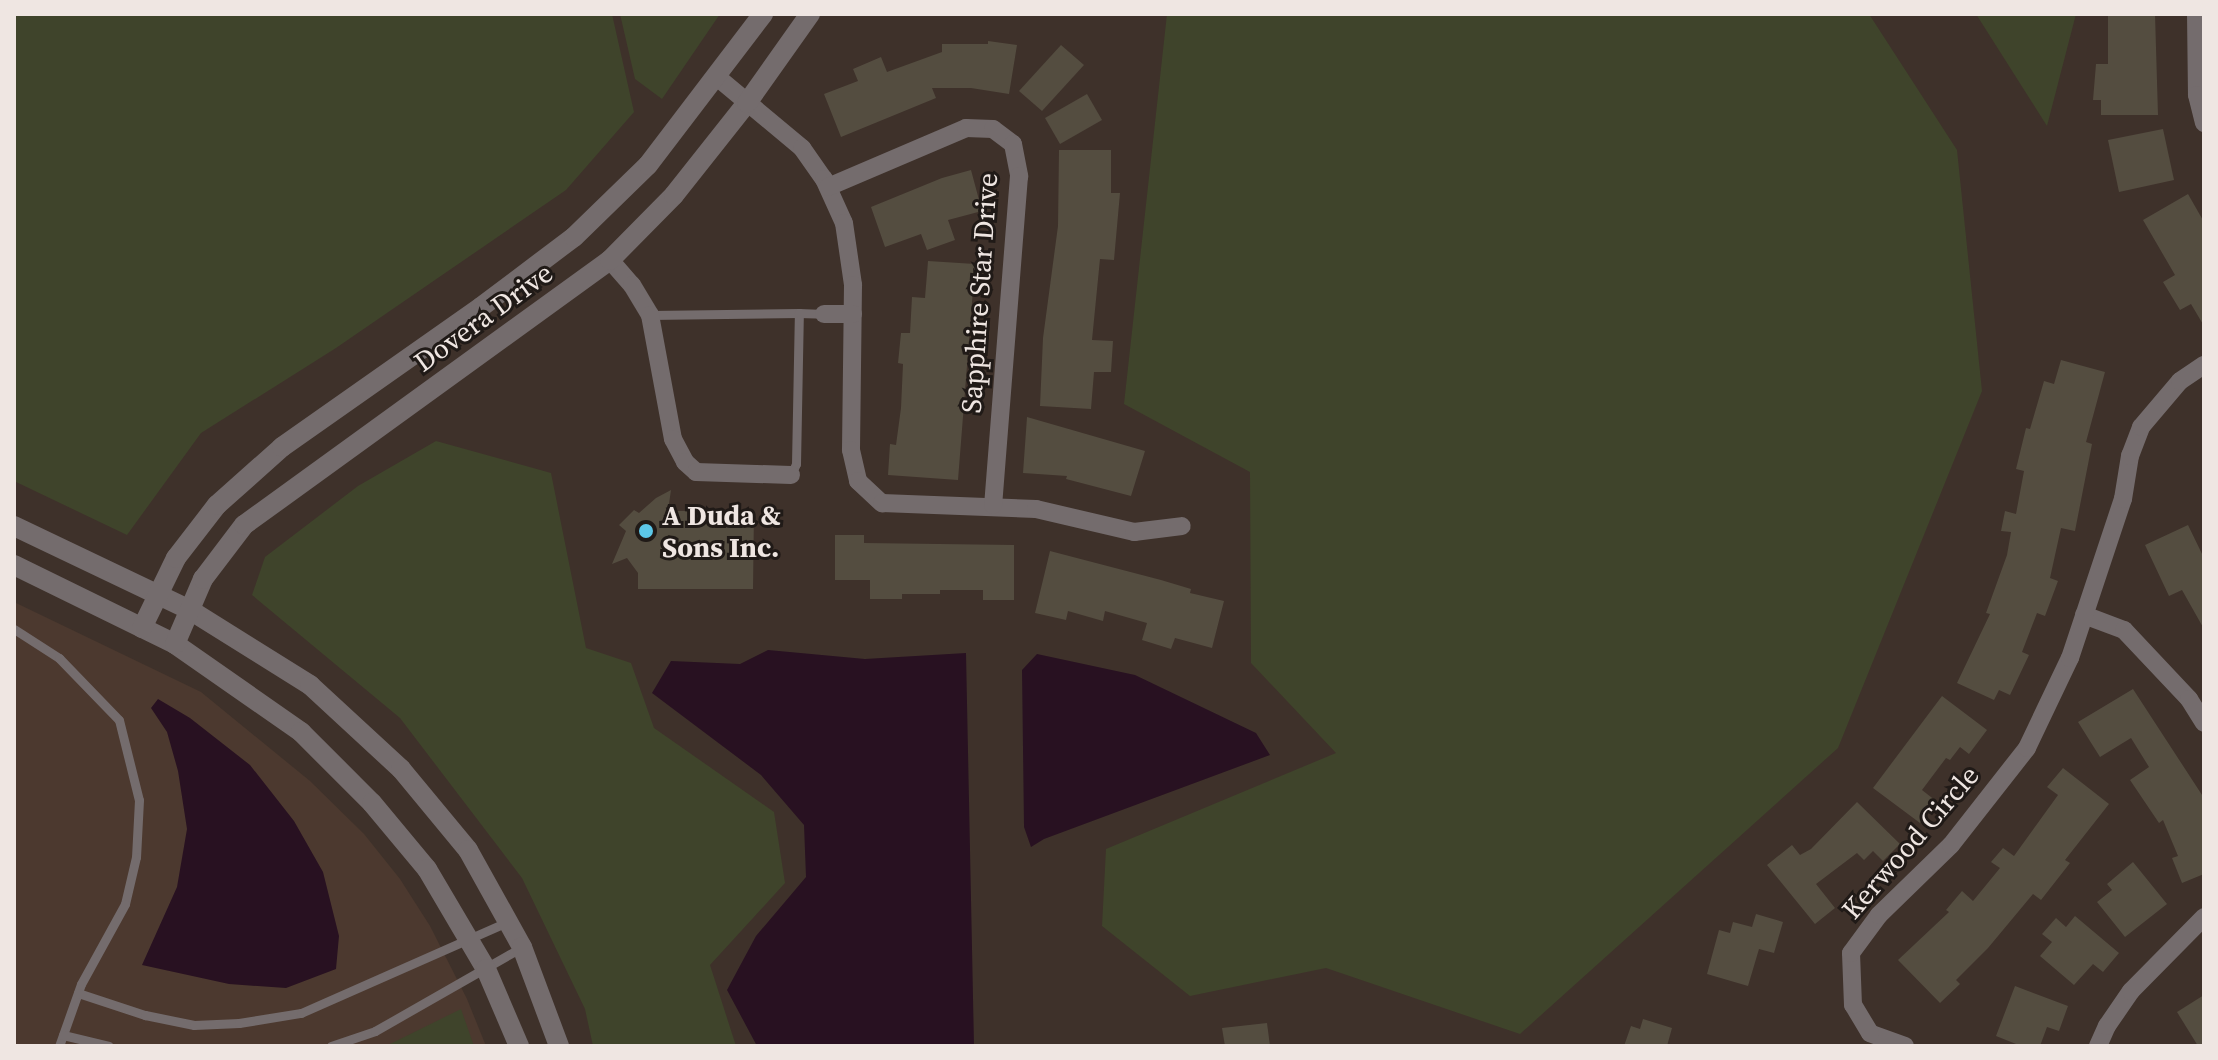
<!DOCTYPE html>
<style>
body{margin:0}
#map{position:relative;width:2218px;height:1060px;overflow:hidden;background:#3e312a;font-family:"Source Serif 4",serif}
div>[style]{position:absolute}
.built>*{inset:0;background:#4c392f}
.green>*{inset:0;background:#3f442b}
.water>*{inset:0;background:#281121}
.building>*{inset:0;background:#544d40}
.service>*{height:9px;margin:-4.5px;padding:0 4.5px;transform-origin:4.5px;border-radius:4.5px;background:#746c6d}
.minor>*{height:18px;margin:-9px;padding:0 9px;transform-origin:9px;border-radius:9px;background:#746c6d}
.tertiary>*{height:20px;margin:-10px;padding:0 10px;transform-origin:10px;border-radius:10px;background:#746c6d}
.dots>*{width:22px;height:22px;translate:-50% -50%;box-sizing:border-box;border:4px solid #201a17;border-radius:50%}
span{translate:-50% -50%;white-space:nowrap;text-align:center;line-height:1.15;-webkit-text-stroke:6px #201a17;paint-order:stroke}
.street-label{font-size:28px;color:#efe6e2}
.poi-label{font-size:28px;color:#efe6e2;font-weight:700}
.left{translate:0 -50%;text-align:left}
.frame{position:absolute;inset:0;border:16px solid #efe6e2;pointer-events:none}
</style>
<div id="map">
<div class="built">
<div style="clip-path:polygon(14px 602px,201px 692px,310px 781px,364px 834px,400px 879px,430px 926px,467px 999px,486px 1046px,14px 1046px)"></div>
</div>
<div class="green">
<div style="clip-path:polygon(14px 14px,612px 14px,634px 112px,566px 190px,336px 348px,201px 433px,127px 535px,14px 481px)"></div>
<div style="clip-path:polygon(620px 14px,720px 14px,662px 99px,635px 79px)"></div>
<div style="clip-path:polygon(1167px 14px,1869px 14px,1957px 150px,1982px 391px,1838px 748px,1520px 1034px,1326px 968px,1190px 996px,1102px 926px,1106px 849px,1336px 753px,1251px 663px,1250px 472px,1124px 404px)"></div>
<div style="clip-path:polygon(1976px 14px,2076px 14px,2047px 126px)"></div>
<div style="clip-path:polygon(436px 441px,551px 473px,586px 648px,631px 663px,654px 728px,774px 812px,785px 883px,710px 965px,736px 1046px,593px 1046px,585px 1009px,522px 878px,400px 718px,252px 595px,265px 557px,358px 486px)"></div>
<div style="clip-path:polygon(461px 1009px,474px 1046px,386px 1046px)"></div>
</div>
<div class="water">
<div style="clip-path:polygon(768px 650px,865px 659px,966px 653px,974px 1046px,757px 1046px,727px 990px,756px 936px,806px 877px,804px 825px,761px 775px,652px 693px,671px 661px,740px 664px)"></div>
<div style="clip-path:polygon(1037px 654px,1135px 675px,1256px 733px,1270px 755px,1044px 839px,1031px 847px,1024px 827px,1022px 670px)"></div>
<div style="clip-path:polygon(158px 699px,190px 718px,250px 765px,294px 821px,323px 872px,339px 936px,336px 969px,286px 988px,229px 984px,142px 965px,177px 887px,187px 829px,178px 771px,167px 732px,151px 708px)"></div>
</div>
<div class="building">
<div style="clip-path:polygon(2108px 14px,2155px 14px,2158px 115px,2101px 115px,2101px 100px,2093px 100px,2096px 64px,2108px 64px)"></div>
<div style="clip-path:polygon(988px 41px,1017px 45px,1009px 94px,971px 88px,932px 88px,936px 98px,841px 137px,824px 94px,858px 81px,853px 69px,881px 57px,887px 72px,942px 52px,942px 44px,988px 44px)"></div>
<div style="clip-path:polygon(1061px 45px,1084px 65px,1042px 111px,1019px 91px)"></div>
<div style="clip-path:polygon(1087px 94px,1102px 120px,1060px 144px,1045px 118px)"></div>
<div style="clip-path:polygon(2163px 129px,2174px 180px,2119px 192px,2108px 140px)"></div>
<div style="clip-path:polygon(1059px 150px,1111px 150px,1111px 193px,1120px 193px,1114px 260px,1100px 259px,1092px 340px,1113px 341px,1111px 372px,1094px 372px,1091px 409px,1040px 406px,1043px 338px,1058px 226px)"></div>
<div style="clip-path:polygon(971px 170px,982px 211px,948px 220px,955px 240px,927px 250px,921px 234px,885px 247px,871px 207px,942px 178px)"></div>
<div style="clip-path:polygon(2188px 194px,2204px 222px,2204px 326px,2191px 304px,2180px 310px,2163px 282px,2175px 275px,2143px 220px)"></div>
<div style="clip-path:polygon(928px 261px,975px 264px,958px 480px,888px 475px,890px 444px,896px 445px,901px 408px,903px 364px,898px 363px,901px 333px,910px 333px,912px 297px,925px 298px)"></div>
<div style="clip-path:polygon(2061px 360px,2105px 372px,2086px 442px,2092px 444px,2075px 531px,2061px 528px,2050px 578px,2058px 581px,2045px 616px,2037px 613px,2022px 652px,2029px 655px,2010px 695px,1999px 690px,1994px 700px,1957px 683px,1990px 614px,1986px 613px,2007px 555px,2011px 532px,2001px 531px,2005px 511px,2016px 514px,2024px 471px,2016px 469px,2026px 428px,2030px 429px,2044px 381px,2054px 384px)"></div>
<div style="clip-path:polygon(1027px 417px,1145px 451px,1131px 496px,1066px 479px,1067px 476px,1023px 473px)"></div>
<div style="clip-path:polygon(671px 490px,668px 511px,754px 511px,753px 589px,638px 589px,638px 573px,627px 558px,612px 564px,626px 531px,619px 525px,634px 510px,639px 513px,656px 498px)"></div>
<div style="clip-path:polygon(2188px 525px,2204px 558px,2204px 629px,2182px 590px,2169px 596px,2145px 545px)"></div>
<div style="clip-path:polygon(835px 535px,864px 535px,864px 543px,1014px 545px,1014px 600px,983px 600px,983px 590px,940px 590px,940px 594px,902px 594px,902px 599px,870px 599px,870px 580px,835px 580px)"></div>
<div style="clip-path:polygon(1050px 551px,1161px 580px,1191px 589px,1190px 593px,1224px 601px,1212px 648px,1175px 638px,1171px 649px,1142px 640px,1147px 623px,1105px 611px,1103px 621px,1068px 611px,1066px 620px,1035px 613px)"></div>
<div style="clip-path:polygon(2133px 689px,2204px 798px,2204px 874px,2182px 883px,2172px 858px,2178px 856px,2163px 820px,2159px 823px,2130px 780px,2149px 767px,2131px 738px,2100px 757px,2078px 722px)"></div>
<div style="clip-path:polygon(1942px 696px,1987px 730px,1969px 754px,1960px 747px,1950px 760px,1946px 758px,1922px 790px,1936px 801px,1920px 823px,1873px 788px)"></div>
<div style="clip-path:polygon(2063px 768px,2109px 804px,2065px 860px,2070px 863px,2041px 900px,2033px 894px,1988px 948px,1956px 980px,1960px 984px,1940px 1003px,1898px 960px,1949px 912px,1946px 910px,1962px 891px,1973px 901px,2000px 868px,1991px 862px,2003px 848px,2014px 856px,2058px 795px,2047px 787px)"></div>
<div style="clip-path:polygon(1857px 802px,1900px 844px,1883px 861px,1873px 851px,1864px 860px,1857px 853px,1816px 884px,1835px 908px,1815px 924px,1767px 865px,1792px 845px,1800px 855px,1811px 849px)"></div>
<div style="clip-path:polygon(2133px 862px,2167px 904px,2125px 937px,2097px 902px,2112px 890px,2107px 884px)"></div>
<div style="clip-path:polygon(1756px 914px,1783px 922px,1774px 953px,1759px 949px,1748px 986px,1707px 974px,1719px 930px,1730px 933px,1733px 922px,1752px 927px)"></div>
<div style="clip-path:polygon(2075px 916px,2119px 953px,2103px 972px,2093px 964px,2074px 985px,2040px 956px,2052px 942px,2042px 934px,2056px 918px,2066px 927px)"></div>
<div style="clip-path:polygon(2015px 986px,2068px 1006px,2059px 1031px,2047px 1027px,2040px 1046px,2021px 1046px,1996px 1036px)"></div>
<div style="clip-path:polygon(2204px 995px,2204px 1046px,2198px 1046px,2177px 1012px)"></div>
<div style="clip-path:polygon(1643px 1019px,1672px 1028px,1667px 1046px,1624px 1046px,1631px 1026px,1640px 1029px)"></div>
<div style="clip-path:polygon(1267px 1023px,1270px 1046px,1225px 1046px,1222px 1028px)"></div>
</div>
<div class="service">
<div style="left:650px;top:315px;width:149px;rotate:-0.8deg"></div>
<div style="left:791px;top:475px;width:12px;rotate:-66deg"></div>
<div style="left:796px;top:464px;width:151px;rotate:-88.9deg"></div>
<div style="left:799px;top:313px;width:25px;rotate:2deg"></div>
<div style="left:14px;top:629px;width:54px;rotate:32.8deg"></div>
<div style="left:59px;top:658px;width:86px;rotate:45.9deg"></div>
<div style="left:119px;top:720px;width:82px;rotate:76deg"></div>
<div style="left:139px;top:800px;width:57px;rotate:93deg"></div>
<div style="left:136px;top:857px;width:48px;rotate:103.2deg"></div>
<div style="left:125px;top:904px;width:91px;rotate:118.8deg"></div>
<div style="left:81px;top:984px;width:66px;rotate:109.5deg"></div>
<div style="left:78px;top:993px;width:71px;rotate:18.2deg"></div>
<div style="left:145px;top:1015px;width:50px;rotate:11.5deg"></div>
<div style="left:194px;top:1025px;width:45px;rotate:-2.5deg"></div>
<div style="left:239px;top:1023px;width:63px;rotate:-9.2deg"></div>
<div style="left:301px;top:1013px;width:225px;rotate:-23.8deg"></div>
<div style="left:63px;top:1035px;width:47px;rotate:13.4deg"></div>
<div style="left:331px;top:1046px;width:46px;rotate:-18.8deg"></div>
<div style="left:375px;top:1031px;width:169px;rotate:-29.7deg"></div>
</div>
<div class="minor">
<div style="left:2196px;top:14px;width:81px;rotate:89.3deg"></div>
<div style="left:2197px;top:95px;width:29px;rotate:76deg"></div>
<div style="left:717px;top:77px;width:111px;rotate:39.9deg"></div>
<div style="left:802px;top:148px;width:38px;rotate:55deg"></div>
<div style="left:824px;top:179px;width:48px;rotate:65.6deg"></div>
<div style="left:844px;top:223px;width:63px;rotate:81.7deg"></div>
<div style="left:853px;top:285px;width:165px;rotate:90.7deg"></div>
<div style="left:851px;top:450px;width:32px;rotate:77deg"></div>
<div style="left:858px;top:481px;width:33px;rotate:43deg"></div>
<div style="left:882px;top:503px;width:154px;rotate:2.2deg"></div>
<div style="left:1036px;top:509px;width:101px;rotate:13.2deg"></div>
<div style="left:1134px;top:532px;width:48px;rotate:-7.1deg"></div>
<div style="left:828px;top:187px;width:150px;rotate:-23.1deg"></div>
<div style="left:966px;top:128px;width:27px;rotate:2deg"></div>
<div style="left:993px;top:129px;width:25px;rotate:37deg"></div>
<div style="left:1013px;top:144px;width:33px;rotate:79deg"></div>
<div style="left:1019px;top:176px;width:330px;rotate:94.5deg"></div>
<div style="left:610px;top:260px;width:33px;rotate:49deg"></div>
<div style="left:632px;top:285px;width:35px;rotate:59deg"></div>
<div style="left:650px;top:315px;width:126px;rotate:79.5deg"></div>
<div style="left:673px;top:439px;width:26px;rotate:62deg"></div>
<div style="left:685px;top:462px;width:15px;rotate:42deg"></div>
<div style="left:696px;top:472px;width:95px;rotate:1.8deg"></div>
<div style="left:824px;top:314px;width:29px"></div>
<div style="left:2084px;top:615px;width:43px;rotate:20.6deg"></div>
<div style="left:2124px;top:630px;width:95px;rotate:46.7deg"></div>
<div style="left:2189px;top:699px;width:28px;rotate:58deg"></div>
<div style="left:1905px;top:1046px;width:37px;rotate:-160deg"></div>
<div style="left:1870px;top:1033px;width:33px;rotate:-121deg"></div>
<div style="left:1853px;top:1005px;width:52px;rotate:-92.2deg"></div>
<div style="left:1851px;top:953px;width:47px;rotate:-53.6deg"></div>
<div style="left:1879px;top:915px;width:100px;rotate:-44.2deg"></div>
<div style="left:1951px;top:845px;width:123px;rotate:-51.9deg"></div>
<div style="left:2027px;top:748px;width:100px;rotate:-64.5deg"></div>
<div style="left:2070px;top:658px;width:168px;rotate:-71.6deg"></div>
<div style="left:2123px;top:499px;width:44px;rotate:-80.8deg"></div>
<div style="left:2130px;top:456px;width:31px;rotate:-69deg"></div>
<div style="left:2141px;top:427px;width:60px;rotate:-49.7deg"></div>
<div style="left:2180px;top:381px;width:29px;rotate:-34deg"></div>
<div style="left:2098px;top:1046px;width:22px;rotate:-66deg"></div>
<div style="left:2107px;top:1026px;width:42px;rotate:-55.6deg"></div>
<div style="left:2131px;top:991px;width:104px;rotate:-45.4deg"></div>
</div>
<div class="tertiary">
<div style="left:14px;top:526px;width:195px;rotate:25.5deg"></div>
<div style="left:190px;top:610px;width:142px;rotate:32deg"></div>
<div style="left:310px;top:685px;width:124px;rotate:42.7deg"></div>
<div style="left:401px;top:769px;width:105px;rotate:50.4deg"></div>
<div style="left:468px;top:850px;width:111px;rotate:60.9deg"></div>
<div style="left:522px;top:947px;width:106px;rotate:69.5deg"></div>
<div style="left:14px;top:565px;width:179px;rotate:26.1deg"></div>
<div style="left:175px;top:644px;width:154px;rotate:34.9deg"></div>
<div style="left:301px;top:732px;width:100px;rotate:45deg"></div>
<div style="left:372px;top:803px;width:86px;rotate:50.2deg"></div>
<div style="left:427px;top:869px;width:116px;rotate:59.5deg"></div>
<div style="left:486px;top:969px;width:84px;rotate:66.8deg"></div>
<div style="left:142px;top:628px;width:78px;rotate:-64.1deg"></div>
<div style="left:176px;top:558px;width:67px;rotate:-52.3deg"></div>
<div style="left:217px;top:505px;width:87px;rotate:-41.7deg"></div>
<div style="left:282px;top:447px;width:243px;rotate:-35.1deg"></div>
<div style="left:481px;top:307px;width:116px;rotate:-37deg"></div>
<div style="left:574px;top:237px;width:103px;rotate:-44.2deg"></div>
<div style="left:648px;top:165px;width:190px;rotate:-52.7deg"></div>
<div style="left:175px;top:644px;width:71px;rotate:-66.7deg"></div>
<div style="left:203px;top:579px;width:68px;rotate:-52.8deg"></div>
<div style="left:244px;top:525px;width:452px;rotate:-35.9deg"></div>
<div style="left:610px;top:260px;width:91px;rotate:-45.4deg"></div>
<div style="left:674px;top:195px;width:117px;rotate:-51.6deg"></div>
<div style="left:747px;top:103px;width:109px;rotate:-54.7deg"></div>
</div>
<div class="dots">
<div style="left:646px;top:531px;background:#5cc7e8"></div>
</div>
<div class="street-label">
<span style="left:979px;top:293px;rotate:-86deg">Sapphire Star Drive</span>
<span style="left:483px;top:317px;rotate:-36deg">Dovera Drive</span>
<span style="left:1910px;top:842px;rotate:-49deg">Kerwood Circle</span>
</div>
<div class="poi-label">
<span class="left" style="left:662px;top:531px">A Duda &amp;<br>Sons Inc.</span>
</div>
<div class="frame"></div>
</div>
